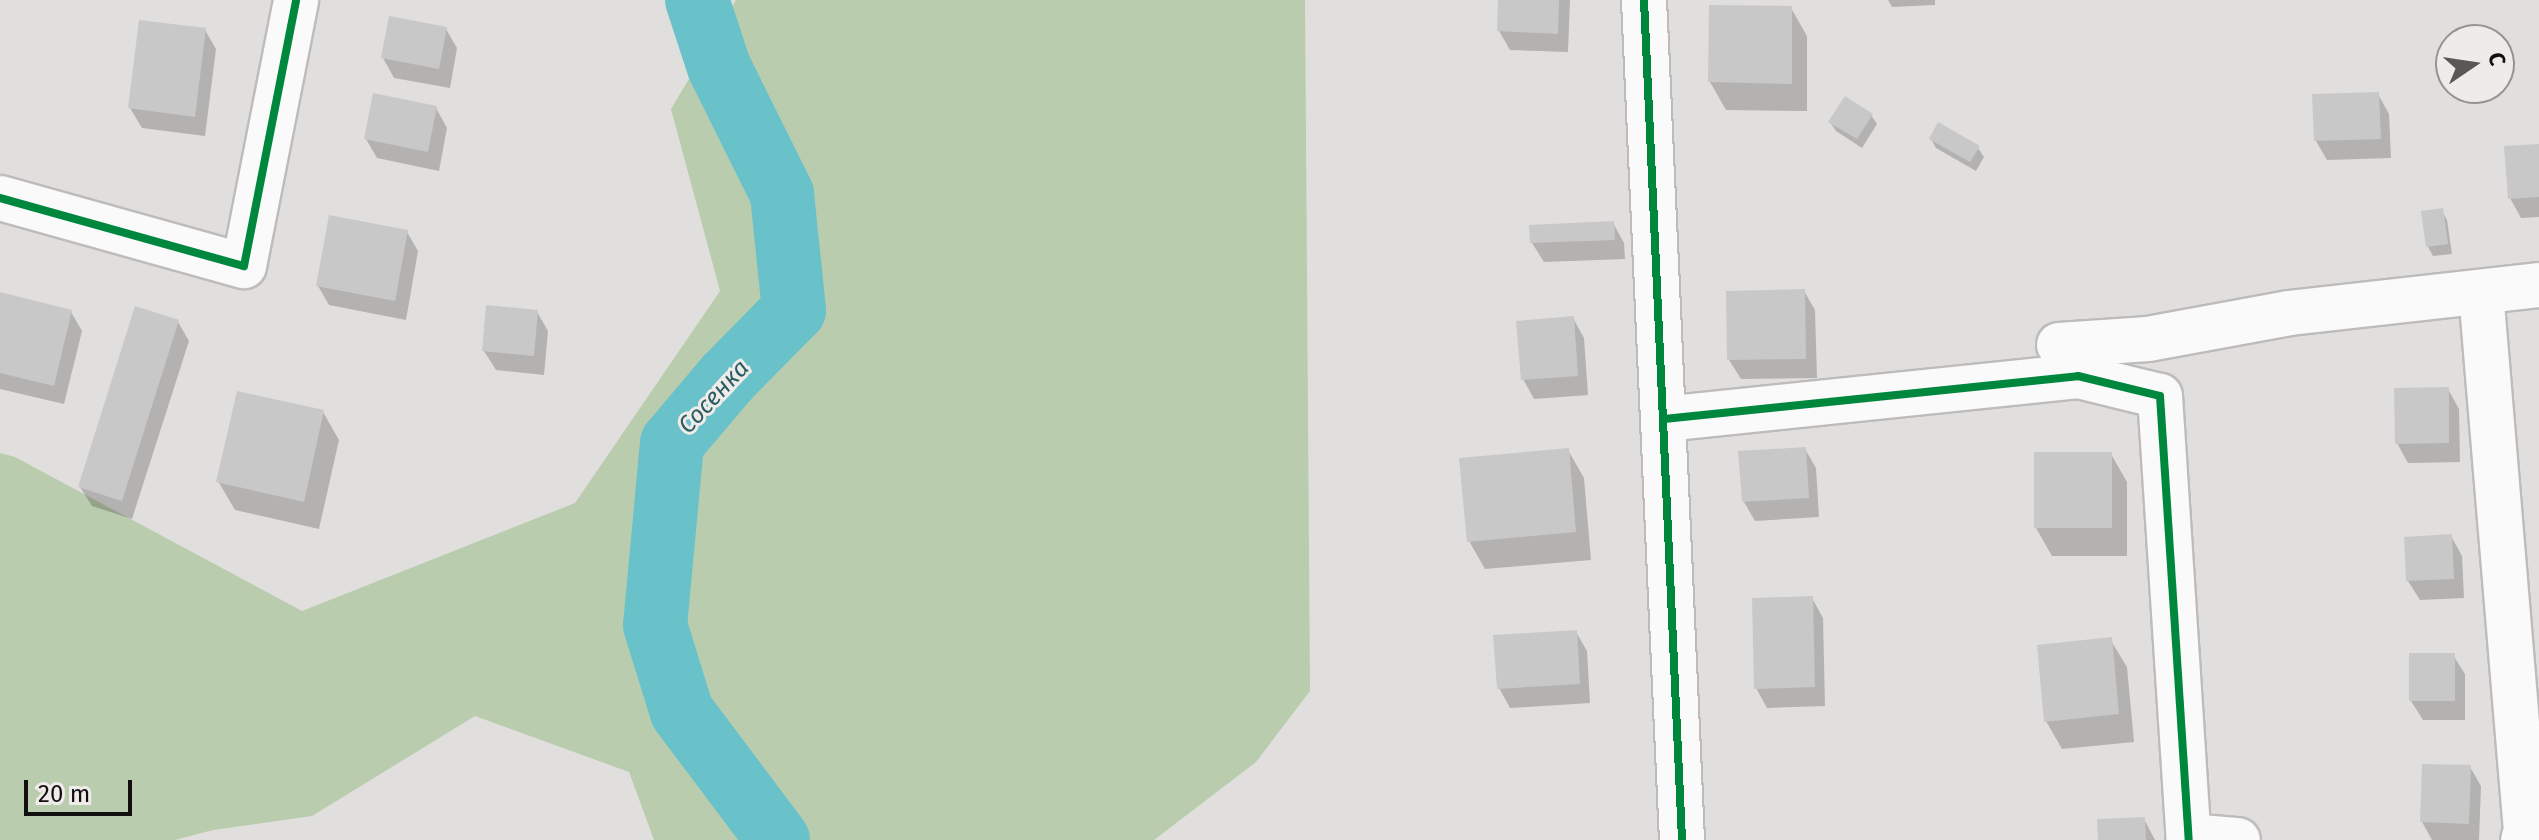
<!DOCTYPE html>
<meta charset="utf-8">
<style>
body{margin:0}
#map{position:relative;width:2539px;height:840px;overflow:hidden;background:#e1dfdd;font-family:"Fira Sans",sans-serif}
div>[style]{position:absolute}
.green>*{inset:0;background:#b9ccad}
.shadow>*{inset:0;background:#0003}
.river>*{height:64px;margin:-32px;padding:0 32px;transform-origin:32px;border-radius:32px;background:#69c2ca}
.building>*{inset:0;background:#c9c8c8}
.roads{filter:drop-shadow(2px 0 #bebcbb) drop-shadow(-2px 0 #bebcbb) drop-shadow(0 2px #bebcbb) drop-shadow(0 -2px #bebcbb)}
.minor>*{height:44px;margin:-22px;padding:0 22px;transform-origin:22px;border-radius:22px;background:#fafafa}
.cycleway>*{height:8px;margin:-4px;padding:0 4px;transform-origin:4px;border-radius:4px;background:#00873e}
span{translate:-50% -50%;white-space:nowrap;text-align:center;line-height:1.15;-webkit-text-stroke:6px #efebe9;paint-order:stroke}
.water-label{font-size:24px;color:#2a5d63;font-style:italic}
.north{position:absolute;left:2435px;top:24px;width:80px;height:80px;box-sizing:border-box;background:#efebe9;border:2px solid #969392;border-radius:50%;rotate:77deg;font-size:22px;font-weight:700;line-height:32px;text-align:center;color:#11100f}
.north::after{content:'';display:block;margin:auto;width:28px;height:36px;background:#5a5857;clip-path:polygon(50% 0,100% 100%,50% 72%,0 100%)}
.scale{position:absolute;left:24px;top:780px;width:108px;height:36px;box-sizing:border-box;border:4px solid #11100f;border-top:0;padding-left:10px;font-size:24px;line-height:28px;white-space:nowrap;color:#11100f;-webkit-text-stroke:6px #efebe9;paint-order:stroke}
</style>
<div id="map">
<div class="green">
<div style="clip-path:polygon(736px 0,1305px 0,1310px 691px,1256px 762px,1154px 840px,654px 840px,629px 772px,475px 716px,312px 816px,213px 830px,175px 840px,0 840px,0 453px,15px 457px,302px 611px,575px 503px,720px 291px,671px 109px)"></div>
</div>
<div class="shadow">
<div style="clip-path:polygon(1500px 0,1570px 0,1568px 52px,1510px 50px,1499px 31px)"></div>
<div style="clip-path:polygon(1888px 0,1935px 0,1935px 5px,1892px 7px)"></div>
<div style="clip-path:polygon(1791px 8px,1807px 36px,1807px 111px,1726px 110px,1710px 82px)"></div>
<div style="clip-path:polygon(446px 29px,457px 48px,450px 88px,394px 78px,383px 58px)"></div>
<div style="clip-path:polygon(205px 30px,216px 49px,205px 136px,142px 128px,130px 108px)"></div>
<div style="clip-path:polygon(2378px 94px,2389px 114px,2391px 158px,2327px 160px,2316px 141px)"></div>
<div style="clip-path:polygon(436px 108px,447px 128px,439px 171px,377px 158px,366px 139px)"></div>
<div style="clip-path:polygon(1871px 115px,1877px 124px,1862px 148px,1836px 131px,1830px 122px)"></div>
<div style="clip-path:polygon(1931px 139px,1978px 148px,1984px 157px,1976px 171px,1936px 148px)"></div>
<div style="clip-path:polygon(2539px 146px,2539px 217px,2521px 218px,2510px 198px)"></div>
<div style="clip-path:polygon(2442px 211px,2447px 220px,2452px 254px,2433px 256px,2428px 247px)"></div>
<div style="clip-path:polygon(1613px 223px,1624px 243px,1625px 259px,1544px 262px,1532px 243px)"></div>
<div style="clip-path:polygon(407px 232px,418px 251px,406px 320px,329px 305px,318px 286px)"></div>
<div style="clip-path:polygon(1804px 291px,1815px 310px,1817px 378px,1741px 379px,1729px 360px)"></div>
<div style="clip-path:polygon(0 294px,71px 312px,82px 331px,64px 404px,0 389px)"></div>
<div style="clip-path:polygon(537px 312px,548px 331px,544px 375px,496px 370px,484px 351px)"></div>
<div style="clip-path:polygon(1573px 318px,1584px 338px,1588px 395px,1534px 399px,1523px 379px)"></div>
<div style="clip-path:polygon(178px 322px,189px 341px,132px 519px,92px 506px,80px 487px)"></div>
<div style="clip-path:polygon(2448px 389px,2459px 409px,2460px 462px,2408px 463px,2397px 443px)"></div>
<div style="clip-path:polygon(323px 412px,339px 440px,319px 529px,235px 510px,218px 481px)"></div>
<div style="clip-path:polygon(1805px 449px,1816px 468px,1819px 517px,1755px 521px,1744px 502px)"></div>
<div style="clip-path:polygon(1568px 450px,1584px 478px,1591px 560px,1485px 569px,1469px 541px)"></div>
<div style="clip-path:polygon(2111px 454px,2127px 482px,2127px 556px,2052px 556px,2036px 528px)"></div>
<div style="clip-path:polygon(2451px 536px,2462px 556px,2464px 598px,2420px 600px,2408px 581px)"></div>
<div style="clip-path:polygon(1812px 598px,1823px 618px,1825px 706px,1767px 708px,1756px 688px)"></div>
<div style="clip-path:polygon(1576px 632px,1587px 651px,1590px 703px,1510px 708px,1499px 688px)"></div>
<div style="clip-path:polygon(2110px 639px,2127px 667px,2134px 742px,2062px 749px,2046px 721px)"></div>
<div style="clip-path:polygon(2453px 655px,2465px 674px,2465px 720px,2423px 720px,2411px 701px)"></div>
<div style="clip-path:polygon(2470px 767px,2481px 786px,2479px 840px,2432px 840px,2422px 822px)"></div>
<div style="clip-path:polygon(2144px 819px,2155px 840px,2100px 840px)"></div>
</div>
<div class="river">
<div style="left:697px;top:0;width:71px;rotate:71.8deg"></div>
<div style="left:719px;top:67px;width:142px;rotate:63.6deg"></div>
<div style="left:782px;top:194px;width:117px;rotate:84.1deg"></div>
<div style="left:794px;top:310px;width:95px;rotate:134.6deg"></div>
<div style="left:727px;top:378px;width:85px;rotate:130.2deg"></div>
<div style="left:672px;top:443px;width:183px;rotate:95.3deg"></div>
<div style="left:655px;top:625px;width:91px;rotate:72.8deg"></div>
<div style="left:682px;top:712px;width:160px;rotate:53.1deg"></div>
</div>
<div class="building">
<div style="clip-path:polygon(1498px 0,1559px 0,1558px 34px,1497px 31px)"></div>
<div style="clip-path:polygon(1709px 5px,1792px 6px,1792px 84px,1708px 82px)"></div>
<div style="clip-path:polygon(389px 16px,447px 27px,439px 69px,381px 58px)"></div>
<div style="clip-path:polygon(139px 20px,206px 28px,195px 117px,128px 108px)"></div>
<div style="clip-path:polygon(2379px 92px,2381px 139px,2314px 141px,2312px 94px)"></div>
<div style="clip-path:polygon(373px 93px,437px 106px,428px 152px,364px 139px)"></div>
<div style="clip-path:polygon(1845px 96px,1873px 114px,1857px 139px,1828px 122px)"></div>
<div style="clip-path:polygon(1938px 122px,1980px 146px,1970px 162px,1929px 139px)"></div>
<div style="clip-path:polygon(2539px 144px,2539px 197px,2508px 199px,2504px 146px)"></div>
<div style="clip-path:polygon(2443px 208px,2448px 244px,2426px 247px,2421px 211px)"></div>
<div style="clip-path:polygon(329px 215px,408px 230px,395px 301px,316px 286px)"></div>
<div style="clip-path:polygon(1614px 221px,1615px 240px,1530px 243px,1529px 225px)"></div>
<div style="clip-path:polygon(1805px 289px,1806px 359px,1727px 360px,1726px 291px)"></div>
<div style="clip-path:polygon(0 292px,72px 310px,54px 386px,0 373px)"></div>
<div style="clip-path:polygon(486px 305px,538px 310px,534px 356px,482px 351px)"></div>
<div style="clip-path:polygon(135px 306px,179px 320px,122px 501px,78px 487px)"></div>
<div style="clip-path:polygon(1574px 316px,1578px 376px,1521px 380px,1516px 321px)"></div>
<div style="clip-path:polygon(2449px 387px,2449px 443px,2395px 444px,2394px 388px)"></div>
<div style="clip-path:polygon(237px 391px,324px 410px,304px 502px,216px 482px)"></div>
<div style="clip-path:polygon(1806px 447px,1809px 498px,1742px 502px,1738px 451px)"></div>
<div style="clip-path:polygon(1569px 448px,1576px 532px,1467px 542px,1459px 458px)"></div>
<div style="clip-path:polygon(2034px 452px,2112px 452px,2112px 528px,2034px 528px)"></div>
<div style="clip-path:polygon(2452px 534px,2454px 579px,2406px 581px,2404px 537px)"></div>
<div style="clip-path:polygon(1813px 596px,1815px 687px,1754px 689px,1752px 598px)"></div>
<div style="clip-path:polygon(1577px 630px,1580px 684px,1497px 689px,1493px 635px)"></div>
<div style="clip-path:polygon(2112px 637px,2119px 714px,2044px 722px,2037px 645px)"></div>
<div style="clip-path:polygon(2409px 653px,2455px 653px,2455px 701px,2409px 701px)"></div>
<div style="clip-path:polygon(2422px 764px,2471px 765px,2469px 824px,2420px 822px)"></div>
<div style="clip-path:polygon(2145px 817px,2146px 840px,2098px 840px,2097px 819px)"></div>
</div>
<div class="roads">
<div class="minor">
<div style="left:1644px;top:0;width:841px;rotate:87.41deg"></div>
<div style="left:0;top:198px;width:253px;rotate:15.6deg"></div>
<div style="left:244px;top:266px;width:271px;rotate:-78.9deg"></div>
<div style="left:2481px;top:292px;width:541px;rotate:85.23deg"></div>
<div style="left:2526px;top:831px;width:9px;rotate:108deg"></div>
<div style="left:2059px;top:345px;width:89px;rotate:-3.9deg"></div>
<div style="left:2148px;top:339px;width:144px;rotate:-10.4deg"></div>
<div style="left:2290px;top:313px;width:251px;rotate:-6.4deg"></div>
<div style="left:1664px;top:419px;width:416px;rotate:-5.9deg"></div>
<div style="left:2078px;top:376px;width:84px;rotate:13.7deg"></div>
<div style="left:2160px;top:396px;width:445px;rotate:86.3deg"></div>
<div style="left:2189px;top:836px;width:49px;rotate:4.7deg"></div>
</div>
</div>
<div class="cycleway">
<div style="left:1644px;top:0;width:841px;rotate:87.41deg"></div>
<div style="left:0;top:198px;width:253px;rotate:15.6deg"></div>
<div style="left:244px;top:266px;width:271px;rotate:-78.9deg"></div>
<div style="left:1664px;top:419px;width:416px;rotate:-5.9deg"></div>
<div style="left:2078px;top:376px;width:84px;rotate:13.7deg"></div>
<div style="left:2160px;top:396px;width:445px;rotate:86.3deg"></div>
</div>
<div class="water-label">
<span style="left:714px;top:397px;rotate:-47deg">Сосенка</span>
</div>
<div class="north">С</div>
<div class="scale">20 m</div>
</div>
